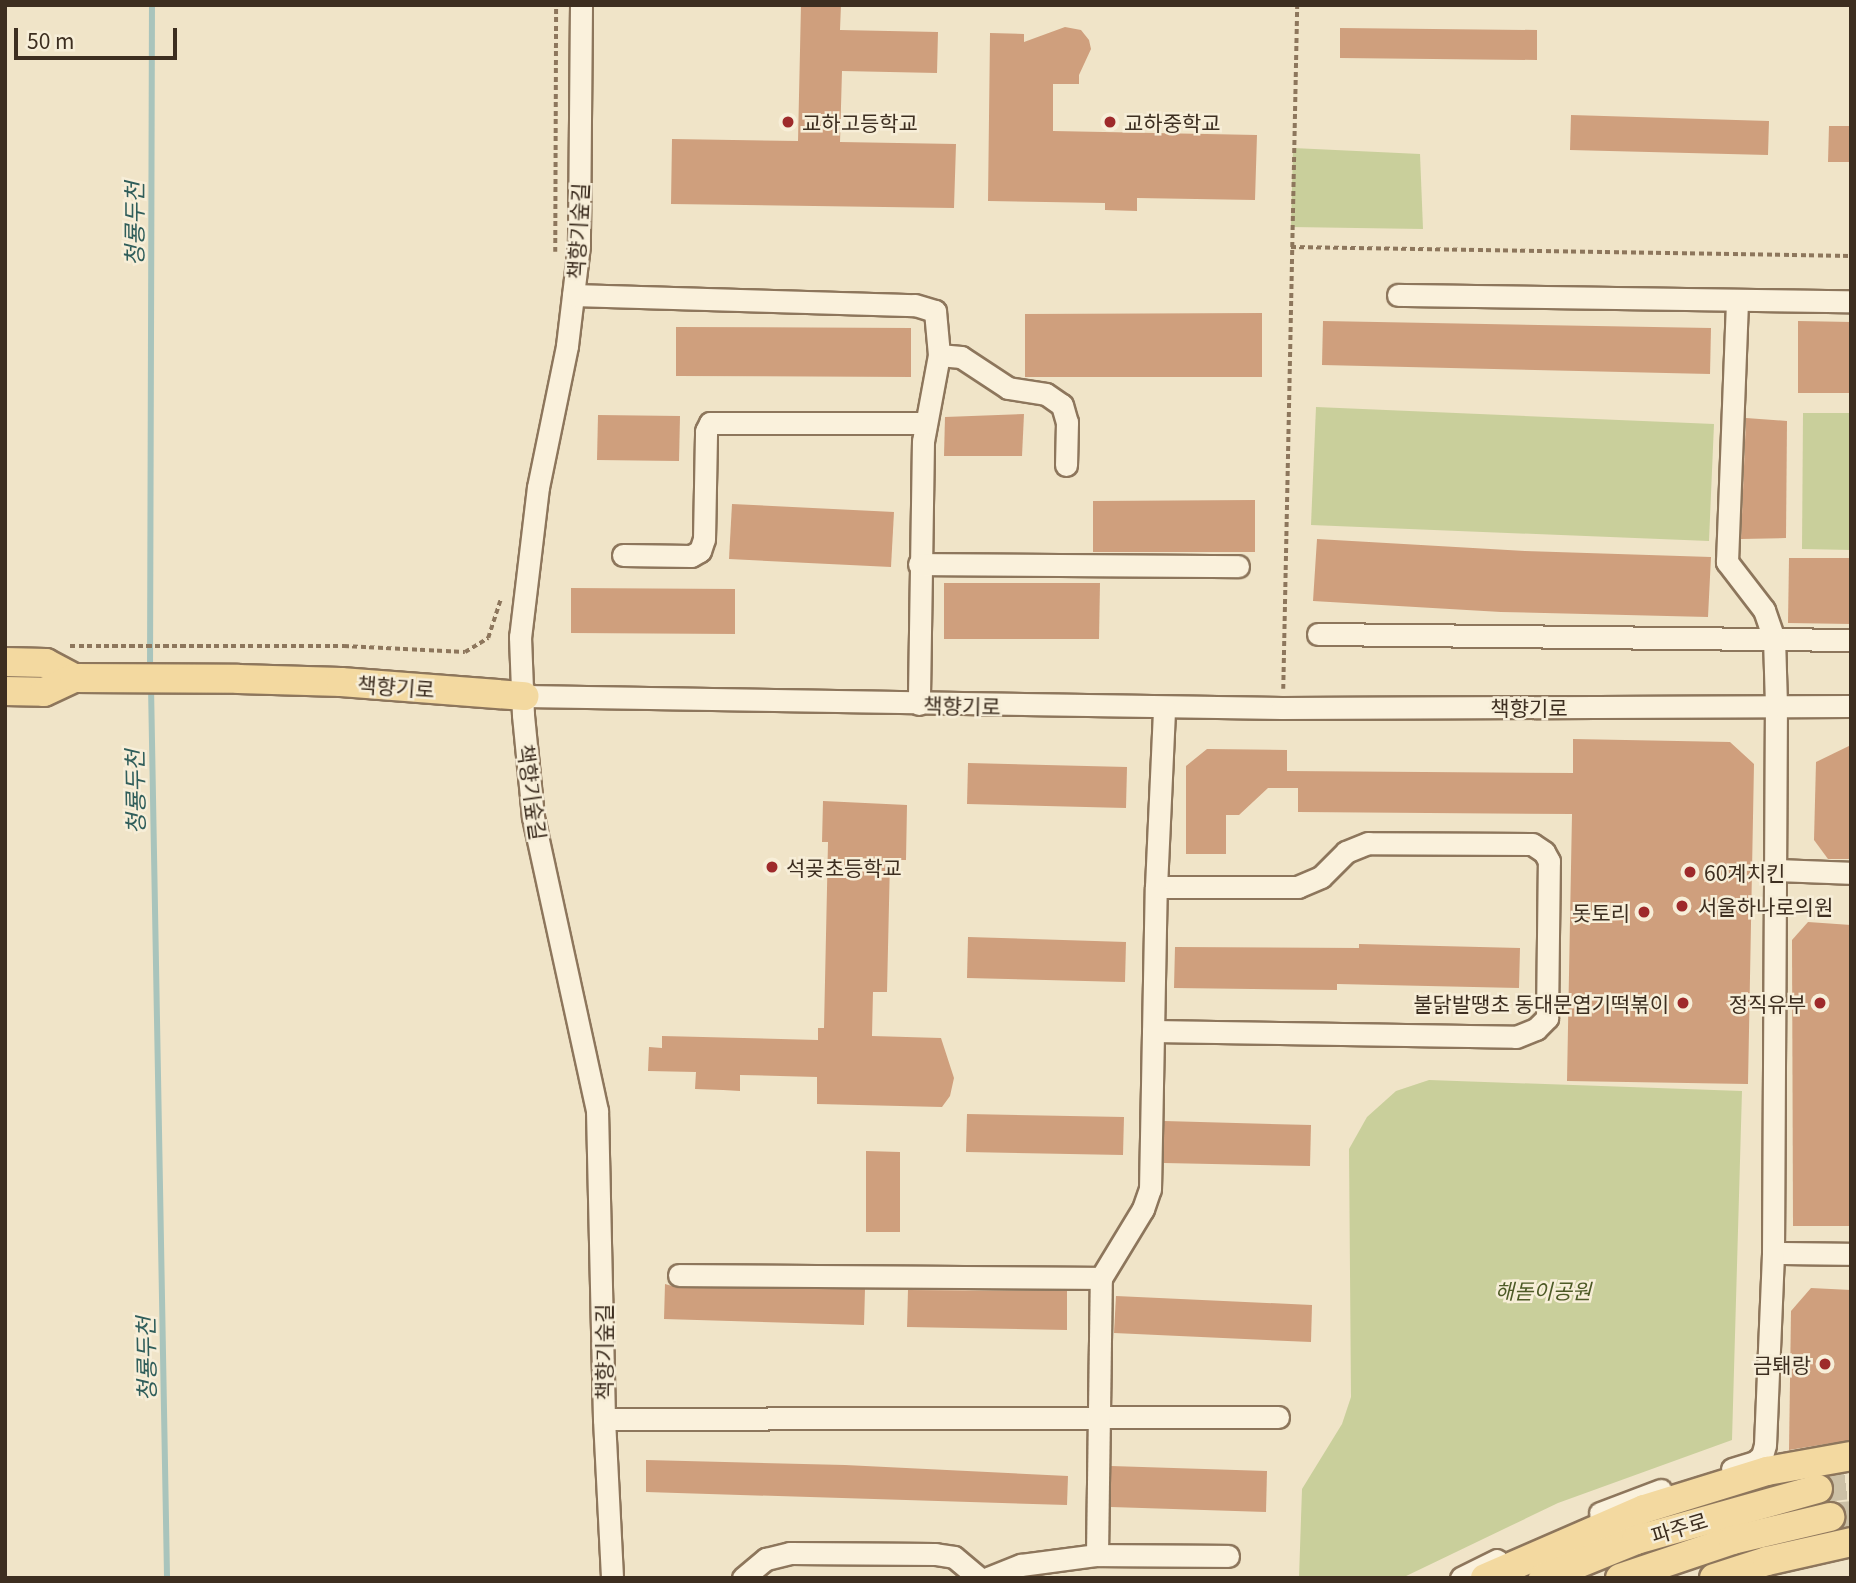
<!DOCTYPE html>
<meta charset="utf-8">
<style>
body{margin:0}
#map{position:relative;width:1856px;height:1583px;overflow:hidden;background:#f0e4c8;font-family:Georgia,"Noto Sans KR",serif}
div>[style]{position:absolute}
.green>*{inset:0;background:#c9cf9b}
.stream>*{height:6px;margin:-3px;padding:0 3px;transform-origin:3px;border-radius:3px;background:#a9c4bc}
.building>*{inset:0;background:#cf9f7d}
.major-tunnel>*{height:28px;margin-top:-14px;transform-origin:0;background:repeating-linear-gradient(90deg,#ccc0a6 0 28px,transparent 0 42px)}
.path>*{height:3.5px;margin-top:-1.75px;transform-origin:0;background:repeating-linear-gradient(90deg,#8d765c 0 5px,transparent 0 8.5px)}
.roads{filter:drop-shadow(2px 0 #8d765c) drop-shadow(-2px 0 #8d765c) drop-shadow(0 2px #8d765c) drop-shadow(0 -2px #8d765c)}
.minor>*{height:21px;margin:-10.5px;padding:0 10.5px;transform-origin:10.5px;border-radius:10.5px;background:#faf1dc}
.major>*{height:28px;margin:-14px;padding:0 14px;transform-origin:14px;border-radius:14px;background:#f3d9a0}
.dots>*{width:19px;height:19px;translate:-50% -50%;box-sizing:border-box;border:4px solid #f7eed8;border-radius:50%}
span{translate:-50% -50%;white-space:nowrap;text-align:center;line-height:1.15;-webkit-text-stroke:5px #f7eed8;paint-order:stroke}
.poi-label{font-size:21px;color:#3d2e20}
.left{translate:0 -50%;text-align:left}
.right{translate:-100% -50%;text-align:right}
.street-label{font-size:21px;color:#3d2e20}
.park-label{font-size:21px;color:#4d5a26;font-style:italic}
.water-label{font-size:23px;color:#2f5d5a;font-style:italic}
.frame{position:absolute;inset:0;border:7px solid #3d2e20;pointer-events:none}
.scale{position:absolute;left:14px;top:28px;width:163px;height:32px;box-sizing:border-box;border:4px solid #3d2e20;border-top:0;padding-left:9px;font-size:21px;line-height:24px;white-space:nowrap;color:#3d2e20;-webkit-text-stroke:5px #f7eed8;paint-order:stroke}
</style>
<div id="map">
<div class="green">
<div style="clip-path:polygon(1293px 148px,1420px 154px,1423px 229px,1291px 227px)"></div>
<div style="clip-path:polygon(1316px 407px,1714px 424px,1709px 541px,1311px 525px)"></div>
<div style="clip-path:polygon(1803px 413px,1851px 413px,1851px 550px,1802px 549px)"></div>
<div style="clip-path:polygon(1429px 1080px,1742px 1091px,1732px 1440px,1558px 1503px,1402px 1578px,1299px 1578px,1302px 1489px,1342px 1424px,1351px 1397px,1349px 1149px,1367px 1117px,1396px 1091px)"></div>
</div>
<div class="stream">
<div style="left:150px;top:672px;width:667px;rotate:-89.83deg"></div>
<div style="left:151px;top:686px;width:892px;rotate:88.97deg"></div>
</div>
<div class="building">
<div style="clip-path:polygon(801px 5px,841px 5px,840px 30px,938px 32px,937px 73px,842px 71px,840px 142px,956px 144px,954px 208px,671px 204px,672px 139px,798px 141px)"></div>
<div style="clip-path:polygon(1065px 27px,1081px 30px,1089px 40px,1091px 49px,1079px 75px,1079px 84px,1053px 84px,1053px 131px,1257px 135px,1255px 200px,1137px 198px,1137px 211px,1105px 210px,1105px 203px,988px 201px,990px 33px,1024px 34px,1024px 42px)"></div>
<div style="clip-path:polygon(1340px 28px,1537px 30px,1537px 60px,1340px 58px)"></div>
<div style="clip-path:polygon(1571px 115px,1769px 121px,1768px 155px,1570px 150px)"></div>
<div style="clip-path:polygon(1829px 126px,1851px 126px,1851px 162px,1828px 162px)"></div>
<div style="clip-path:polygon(1262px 313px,1262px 377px,1025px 377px,1025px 314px)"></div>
<div style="clip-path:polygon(1323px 321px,1711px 328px,1710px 374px,1322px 365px)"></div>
<div style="clip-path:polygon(1798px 321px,1851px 322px,1851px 393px,1798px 393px)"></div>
<div style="clip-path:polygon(676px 327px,911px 328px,911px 377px,676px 376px)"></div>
<div style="clip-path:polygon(1024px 414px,1022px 456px,944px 456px,945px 417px)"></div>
<div style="clip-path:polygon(598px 415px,680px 416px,679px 461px,597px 460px)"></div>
<div style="clip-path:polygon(1746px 418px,1787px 421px,1786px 538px,1741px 539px)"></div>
<div style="clip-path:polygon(1255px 500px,1255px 552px,1093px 552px,1093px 501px)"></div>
<div style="clip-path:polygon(732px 504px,894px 512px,891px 567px,729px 559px)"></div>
<div style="clip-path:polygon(1317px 539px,1525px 551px,1711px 557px,1708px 617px,1501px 612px,1313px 601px)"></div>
<div style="clip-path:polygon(1789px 558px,1851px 558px,1851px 624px,1788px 623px)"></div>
<div style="clip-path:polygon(944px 583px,1100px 583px,1099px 639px,944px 639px)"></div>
<div style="clip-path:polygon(571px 588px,735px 589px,735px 634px,571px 633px)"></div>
<div style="clip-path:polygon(1573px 739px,1730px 742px,1754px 764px,1748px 1084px,1567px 1081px,1572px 814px,1298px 812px,1298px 788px,1268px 788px,1239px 815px,1226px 815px,1226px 854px,1186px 854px,1186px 766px,1207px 749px,1287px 750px,1287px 771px,1573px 773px)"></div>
<div style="clip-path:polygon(1851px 745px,1851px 859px,1828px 859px,1814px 840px,1816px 762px)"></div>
<div style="clip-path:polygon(968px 763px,1127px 767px,1126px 808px,967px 804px)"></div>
<div style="clip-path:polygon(823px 801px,907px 805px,906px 860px,890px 860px,887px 992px,873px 992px,872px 1036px,941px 1038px,954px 1078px,950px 1096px,942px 1107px,817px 1104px,817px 1077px,740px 1075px,740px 1091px,723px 1090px,695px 1089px,696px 1072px,648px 1071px,649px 1047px,662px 1048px,662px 1036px,818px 1040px,818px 1028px,824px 1028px,828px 842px,822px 842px)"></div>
<div style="clip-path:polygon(1808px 922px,1851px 925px,1851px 1226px,1793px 1226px,1792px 940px)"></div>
<div style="clip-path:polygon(968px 937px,1126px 942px,1125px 982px,967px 978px)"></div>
<div style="clip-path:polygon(1359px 944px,1520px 948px,1519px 988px,1337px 984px,1337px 990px,1174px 988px,1175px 947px,1359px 948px)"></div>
<div style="clip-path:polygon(967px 1114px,1124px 1117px,1123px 1155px,966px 1152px)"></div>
<div style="clip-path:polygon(1164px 1121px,1311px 1125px,1310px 1166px,1164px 1163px)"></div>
<div style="clip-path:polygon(866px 1151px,900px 1152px,900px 1232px,866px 1232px)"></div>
<div style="clip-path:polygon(665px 1284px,679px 1288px,865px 1289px,864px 1325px,664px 1319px)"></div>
<div style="clip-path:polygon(1811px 1288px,1851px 1290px,1851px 1440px,1789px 1450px,1791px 1311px)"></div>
<div style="clip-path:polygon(908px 1290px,1067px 1291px,1067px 1330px,907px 1327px)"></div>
<div style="clip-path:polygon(1116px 1296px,1312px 1305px,1311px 1342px,1114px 1333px)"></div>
<div style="clip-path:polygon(646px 1460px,845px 1465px,1068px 1476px,1067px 1505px,646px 1492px)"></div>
<div style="clip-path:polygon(1111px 1466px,1267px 1471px,1266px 1512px,1111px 1507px)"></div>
</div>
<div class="major-tunnel">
<div style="left:1818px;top:1489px;width:33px;rotate:-7deg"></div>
<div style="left:1830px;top:1517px;width:21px;rotate:-5deg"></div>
</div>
<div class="path">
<div style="left:1291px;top:247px;width:560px;rotate:0.92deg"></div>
<div style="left:555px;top:252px;width:247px;rotate:-89.8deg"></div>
<div style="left:70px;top:646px;width:274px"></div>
<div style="left:344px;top:646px;width:121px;rotate:2.8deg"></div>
<div style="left:465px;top:652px;width:27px;rotate:-31deg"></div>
<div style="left:488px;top:638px;width:42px;rotate:-72deg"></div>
<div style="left:1283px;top:689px;width:684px;rotate:-88.83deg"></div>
</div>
<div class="roads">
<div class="minor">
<div style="left:581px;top:5px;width:240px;rotate:90.5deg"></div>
<div style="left:579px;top:245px;width:102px;rotate:96.8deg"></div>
<div style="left:567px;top:346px;width:144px;rotate:101.6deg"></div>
<div style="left:538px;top:487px;width:151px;rotate:96.8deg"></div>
<div style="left:520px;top:637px;width:78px;rotate:87.8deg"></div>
<div style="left:523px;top:715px;width:102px;rotate:84.4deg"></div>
<div style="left:533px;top:817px;width:300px;rotate:77.7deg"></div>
<div style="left:597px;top:1110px;width:309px;rotate:88.7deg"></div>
<div style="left:604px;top:1419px;width:159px;rotate:87.1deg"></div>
<div style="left:573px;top:295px;width:342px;rotate:1.7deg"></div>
<div style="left:915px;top:305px;width:21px;rotate:17deg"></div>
<div style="left:935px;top:311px;width:44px;rotate:84.8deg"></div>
<div style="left:939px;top:355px;width:87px;rotate:100.5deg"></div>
<div style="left:923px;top:441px;width:263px;rotate:90.9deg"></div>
<div style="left:1398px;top:295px;width:453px;rotate:0.8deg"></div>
<div style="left:939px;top:355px;width:22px;rotate:5deg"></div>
<div style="left:961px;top:357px;width:56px;rotate:33.4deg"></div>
<div style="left:1008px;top:388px;width:38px;rotate:9deg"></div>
<div style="left:1046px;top:394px;width:19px;rotate:35deg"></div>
<div style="left:1062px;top:405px;width:18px;rotate:74deg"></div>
<div style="left:1067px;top:422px;width:43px;rotate:91.3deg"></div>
<div style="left:623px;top:555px;width:68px;rotate:0.8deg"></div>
<div style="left:691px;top:556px;width:10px;rotate:-29deg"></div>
<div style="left:700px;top:551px;width:13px;rotate:-72deg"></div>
<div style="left:704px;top:539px;width:108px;rotate:-88.9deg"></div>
<div style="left:706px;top:431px;width:9px;rotate:-63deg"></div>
<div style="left:710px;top:423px;width:216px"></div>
<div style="left:919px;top:564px;width:319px;rotate:0.4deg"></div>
<div style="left:1318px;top:634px;width:533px;rotate:0.64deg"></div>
<div style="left:524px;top:696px;width:758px;rotate:0.91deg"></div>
<div style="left:1282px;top:708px;width:569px;rotate:-0.2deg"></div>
<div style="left:1774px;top:870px;width:77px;rotate:2.2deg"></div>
<div style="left:1153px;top:1031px;width:363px;rotate:0.9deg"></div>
<div style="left:1516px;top:1037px;width:22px;rotate:-22deg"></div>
<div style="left:1536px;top:1029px;width:16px;rotate:-45deg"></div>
<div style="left:1547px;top:1018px;width:157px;rotate:-89.3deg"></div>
<div style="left:1549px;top:861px;width:10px;rotate:-119deg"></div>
<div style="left:1544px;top:852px;width:14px;rotate:-146deg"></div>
<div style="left:1532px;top:844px;width:164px;rotate:-179.7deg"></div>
<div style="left:1368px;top:843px;width:24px;rotate:158deg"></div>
<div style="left:1346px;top:852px;width:35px;rotate:135deg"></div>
<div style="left:1321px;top:877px;width:25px;rotate:157deg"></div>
<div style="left:1298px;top:887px;width:142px;rotate:180deg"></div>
<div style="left:1773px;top:1253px;width:78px;rotate:0.7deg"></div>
<div style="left:679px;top:1275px;width:422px;rotate:0.4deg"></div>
<div style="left:604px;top:1419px;width:674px;rotate:-0.17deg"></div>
<div style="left:1732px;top:1469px;width:24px;rotate:-17deg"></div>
<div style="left:1755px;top:1462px;width:9px;rotate:-41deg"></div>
<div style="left:1762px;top:1456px;width:11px;rotate:-75deg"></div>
<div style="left:1765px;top:1445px;width:192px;rotate:-87.6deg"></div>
<div style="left:1773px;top:1253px;width:548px;rotate:-89.69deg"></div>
<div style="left:1776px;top:705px;width:66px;rotate:-91.7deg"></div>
<div style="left:1774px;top:639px;width:31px;rotate:-109deg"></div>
<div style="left:1764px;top:610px;width:61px;rotate:-127.6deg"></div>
<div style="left:1727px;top:562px;width:262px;rotate:-87.8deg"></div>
<div style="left:1600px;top:1513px;width:65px;rotate:-20.7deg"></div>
<div style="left:1097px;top:1555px;width:131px;rotate:0.4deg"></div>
<div style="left:743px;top:1578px;width:30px;rotate:-40deg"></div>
<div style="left:766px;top:1559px;width:25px;rotate:-14deg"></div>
<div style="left:790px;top:1553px;width:145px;rotate:0.4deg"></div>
<div style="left:935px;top:1554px;width:19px;rotate:9deg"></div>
<div style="left:954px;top:1557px;width:33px;rotate:40deg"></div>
<div style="left:988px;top:1578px;width:35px;rotate:-22deg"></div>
<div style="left:1021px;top:1565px;width:77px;rotate:-7.5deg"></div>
<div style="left:1097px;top:1555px;width:277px;rotate:-89.2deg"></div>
<div style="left:1101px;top:1278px;width:81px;rotate:-58.7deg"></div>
<div style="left:1143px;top:1209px;width:21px;rotate:-71deg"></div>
<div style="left:1150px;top:1189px;width:302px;rotate:-88.9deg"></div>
<div style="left:1156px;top:887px;width:179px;rotate:-87.4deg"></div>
<div style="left:1461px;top:1578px;width:40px;rotate:-26.6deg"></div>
</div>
<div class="major">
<div style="left:5px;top:662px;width:41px;rotate:1.4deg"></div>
<div style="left:46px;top:663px;width:32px;rotate:28deg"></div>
<div style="left:5px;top:691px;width:39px;rotate:1deg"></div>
<div style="left:44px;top:692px;width:33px;rotate:-25deg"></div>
<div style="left:74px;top:678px;width:164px;rotate:0.3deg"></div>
<div style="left:238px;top:679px;width:103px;rotate:1.7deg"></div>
<div style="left:341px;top:682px;width:184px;rotate:4.4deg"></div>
<div style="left:1485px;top:1578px;width:173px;rotate:-23.5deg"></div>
<div style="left:1644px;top:1509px;width:129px;rotate:-17.2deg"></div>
<div style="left:1767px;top:1471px;width:85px;rotate:-10.1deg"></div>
<div style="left:1543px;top:1578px;width:100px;rotate:-22.2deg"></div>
<div style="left:1636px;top:1540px;width:189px;rotate:-15.7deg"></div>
<div style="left:1620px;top:1578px;width:119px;rotate:-18.6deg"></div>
<div style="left:1733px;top:1540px;width:100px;rotate:-13.3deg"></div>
<div style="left:1714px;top:1578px;width:56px;rotate:-17.8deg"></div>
<div style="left:1767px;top:1561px;width:86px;rotate:-12.7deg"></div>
</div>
</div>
<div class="dots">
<div style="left:788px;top:122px;background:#9e2a2b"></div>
<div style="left:1110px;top:122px;background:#9e2a2b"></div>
<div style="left:772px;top:867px;background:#9e2a2b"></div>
<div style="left:1690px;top:872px;background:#9e2a2b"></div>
<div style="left:1682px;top:906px;background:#9e2a2b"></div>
<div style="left:1644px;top:912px;background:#9e2a2b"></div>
<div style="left:1683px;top:1003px;background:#9e2a2b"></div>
<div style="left:1820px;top:1003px;background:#9e2a2b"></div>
<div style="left:1825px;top:1364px;background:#9e2a2b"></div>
</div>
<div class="poi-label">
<span class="left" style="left:802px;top:122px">교하고등학교</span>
<span class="left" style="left:1124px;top:122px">교하중학교</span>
<span class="left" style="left:786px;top:867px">석곶초등학교</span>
<span class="left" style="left:1704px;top:872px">60계치킨</span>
<span class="left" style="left:1698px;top:906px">서울하나로의원</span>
<span class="right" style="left:1630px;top:912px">돗토리</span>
<span class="right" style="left:1669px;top:1003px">불닭발땡초 동대문엽기떡볶이</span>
<span class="right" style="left:1806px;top:1003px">정직유부</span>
<span class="right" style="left:1811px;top:1364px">금퇘랑</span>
</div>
<div class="street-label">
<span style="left:577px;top:231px;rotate:-87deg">책향기숲길</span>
<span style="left:396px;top:686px;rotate:4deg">책향기로</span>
<span style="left:962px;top:705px;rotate:1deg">책향기로</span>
<span style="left:1529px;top:707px">책향기로</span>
<span style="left:533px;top:792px;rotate:82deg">책향기숲길</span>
<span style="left:603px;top:1352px;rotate:-90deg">책향기숲길</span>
<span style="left:1679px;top:1527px;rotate:-17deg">파주로</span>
</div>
<div class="park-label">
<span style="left:1543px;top:1290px">해돋이공원</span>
</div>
<div class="water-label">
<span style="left:133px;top:224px;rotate:-90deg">청룡두천</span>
<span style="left:134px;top:792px;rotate:-91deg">청룡두천</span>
<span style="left:145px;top:1359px;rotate:-91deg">청룡두천</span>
</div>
<div class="frame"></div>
<div class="scale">50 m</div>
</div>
